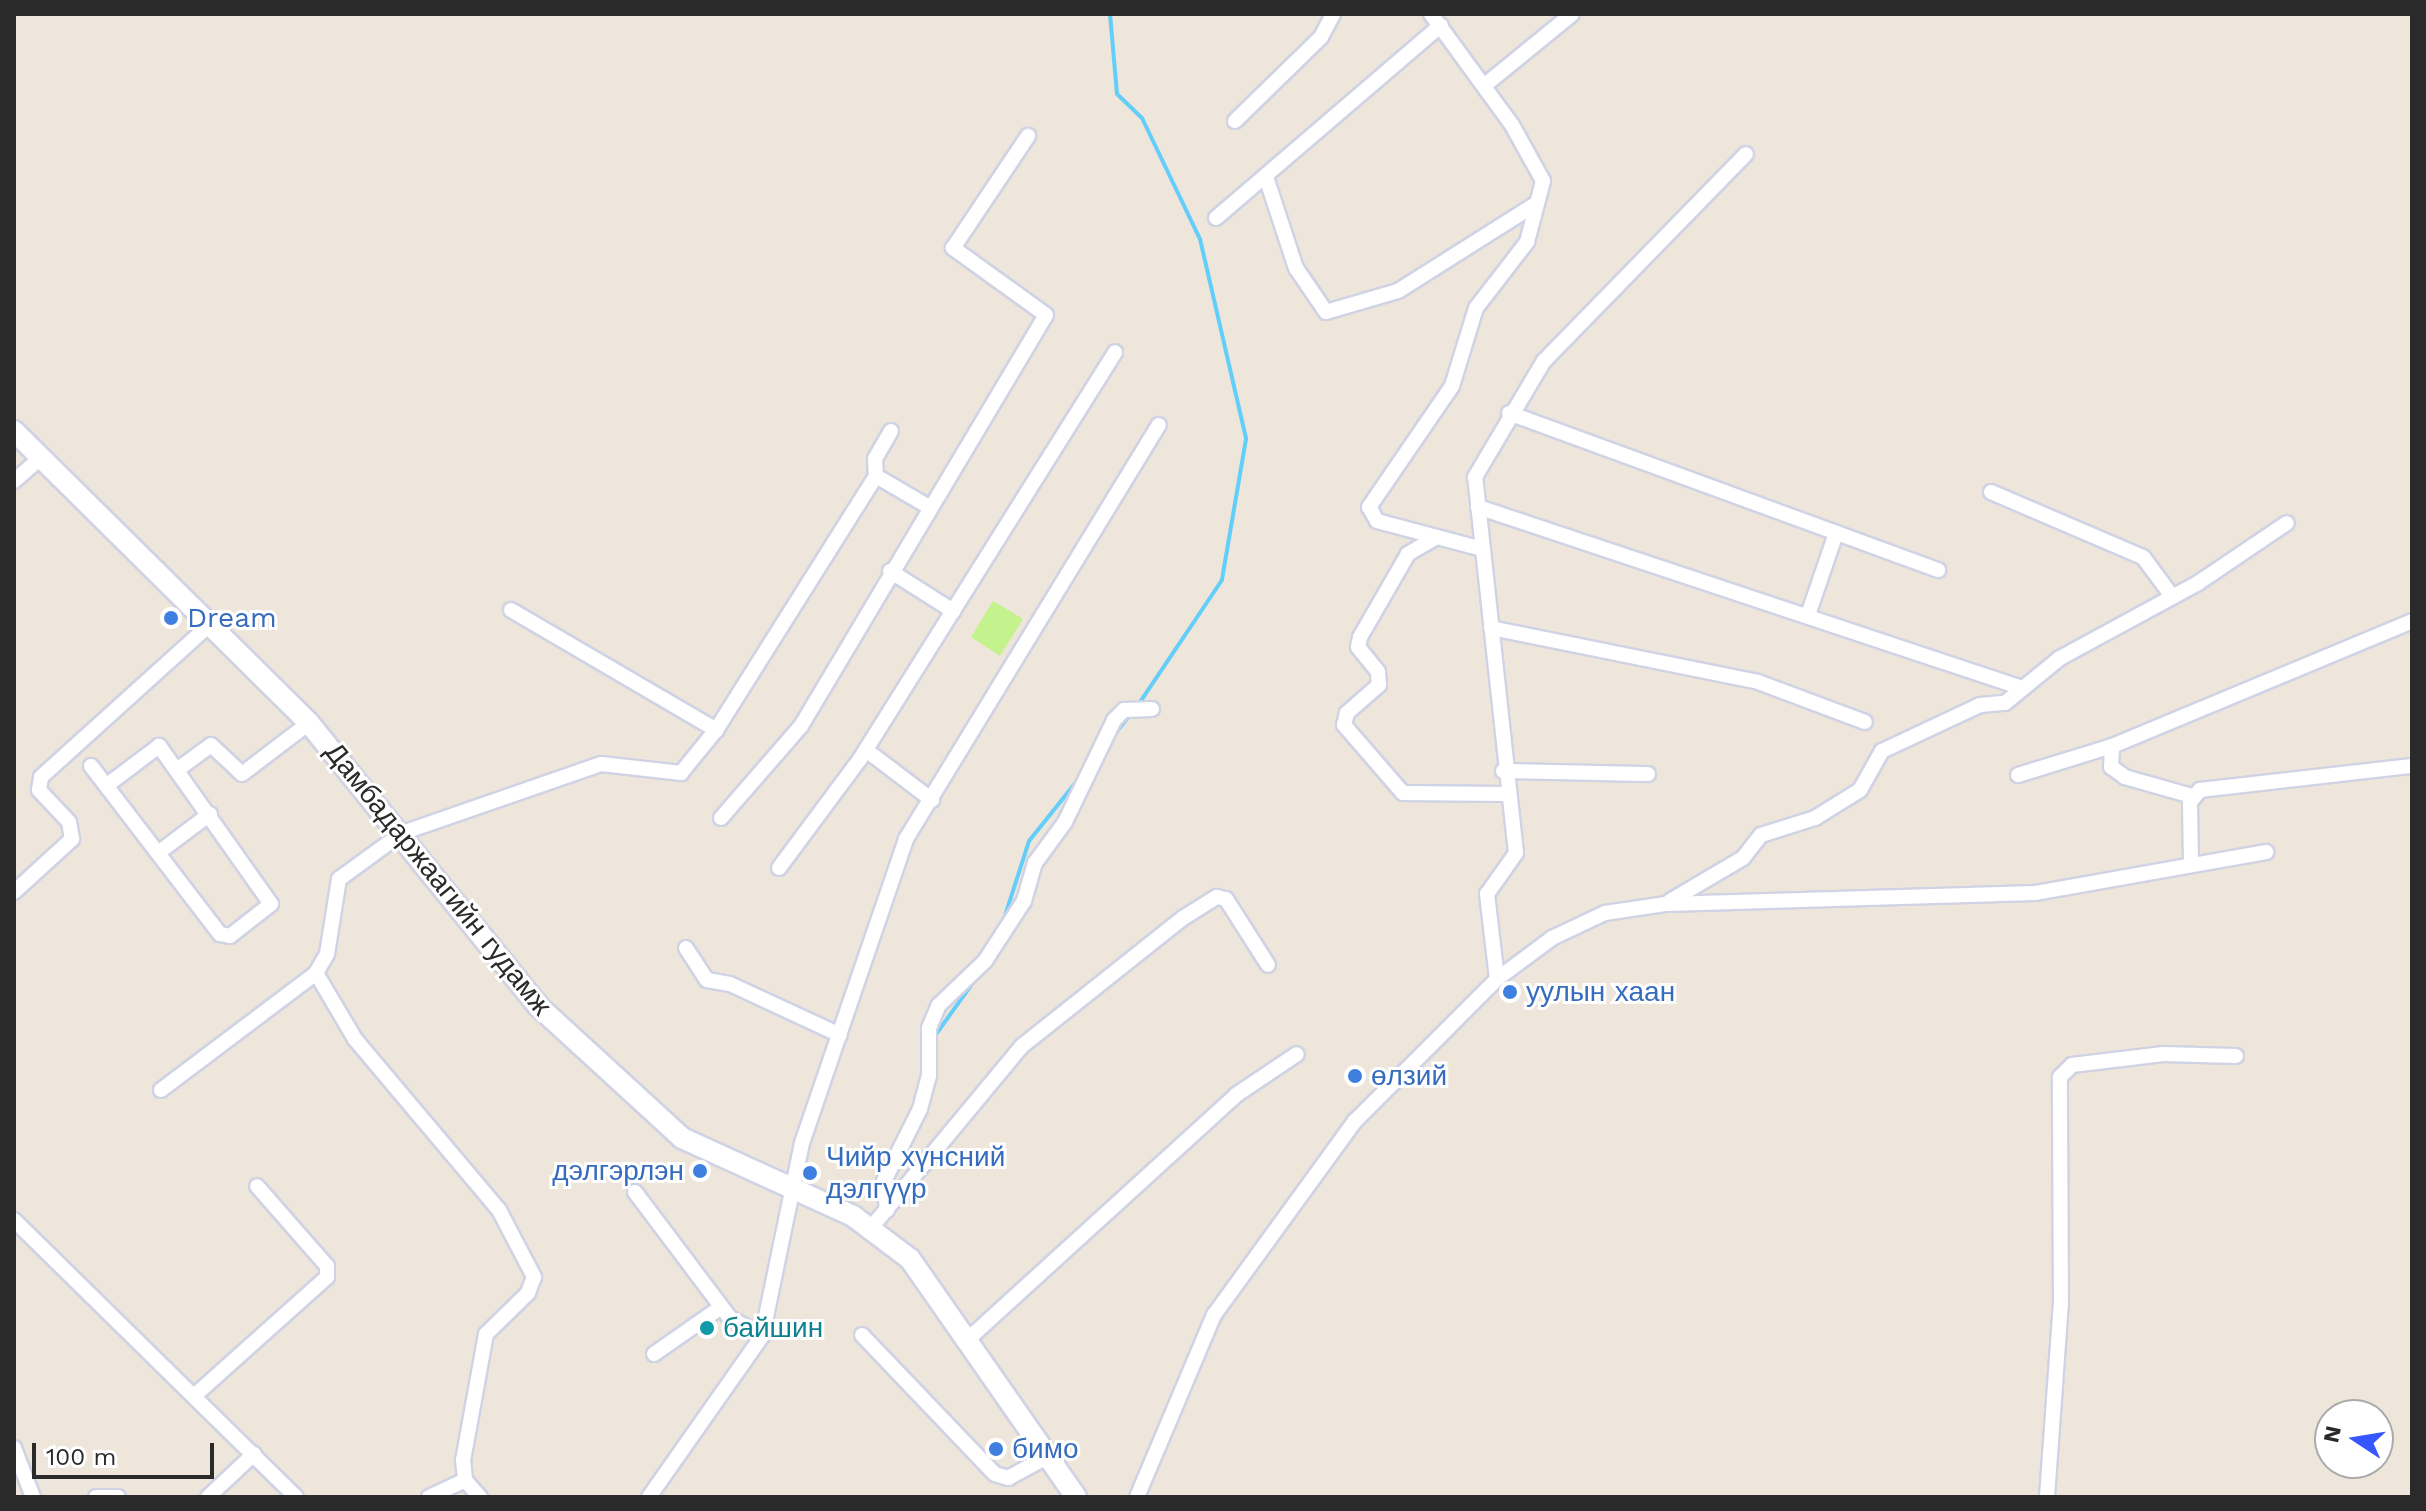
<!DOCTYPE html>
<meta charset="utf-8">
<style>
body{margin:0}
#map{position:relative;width:2426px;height:1511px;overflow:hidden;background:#eee6da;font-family:"Work Sans",sans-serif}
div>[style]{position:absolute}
.pitch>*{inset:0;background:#c4f28c}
.stream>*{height:4px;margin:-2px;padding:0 2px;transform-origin:2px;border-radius:2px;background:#63cefa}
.roads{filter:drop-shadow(2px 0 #d0d3e4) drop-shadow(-2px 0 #d0d3e4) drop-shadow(0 2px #d0d3e4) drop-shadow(0 -2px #d0d3e4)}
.minor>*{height:14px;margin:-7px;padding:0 7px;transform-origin:7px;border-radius:7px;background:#fff}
.secondary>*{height:20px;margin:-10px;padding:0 10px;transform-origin:10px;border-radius:10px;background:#fff}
.dots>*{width:22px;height:22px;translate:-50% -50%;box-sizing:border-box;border:4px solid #fff;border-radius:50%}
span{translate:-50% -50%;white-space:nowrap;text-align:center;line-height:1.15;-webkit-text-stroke:6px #fff;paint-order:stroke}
.shop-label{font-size:28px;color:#366cbe}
.left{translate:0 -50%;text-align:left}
.right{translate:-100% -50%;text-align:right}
.street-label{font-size:28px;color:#2a2a2a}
.culture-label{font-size:28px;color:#0d838f}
.frame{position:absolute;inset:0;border:16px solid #2a2a2a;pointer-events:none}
.north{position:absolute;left:2314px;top:1399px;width:80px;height:80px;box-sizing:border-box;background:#fff;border:2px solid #aaa;border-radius:50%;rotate:282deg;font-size:22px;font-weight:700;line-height:32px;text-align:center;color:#2a2a2a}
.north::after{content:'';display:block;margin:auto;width:28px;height:36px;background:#3656ff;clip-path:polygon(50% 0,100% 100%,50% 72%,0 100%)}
.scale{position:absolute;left:32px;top:1443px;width:182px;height:36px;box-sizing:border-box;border:4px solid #2a2a2a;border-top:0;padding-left:10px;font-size:24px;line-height:28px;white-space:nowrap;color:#2a2a2a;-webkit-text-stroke:6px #fff;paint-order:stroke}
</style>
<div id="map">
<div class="pitch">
<div style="clip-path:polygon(993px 601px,1023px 619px,1000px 656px,971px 637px)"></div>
</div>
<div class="stream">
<div style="left:1110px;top:14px;width:80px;rotate:85deg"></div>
<div style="left:1117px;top:94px;width:35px;rotate:44deg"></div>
<div style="left:1142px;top:118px;width:134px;rotate:64.4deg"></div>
<div style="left:1200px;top:239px;width:205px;rotate:77deg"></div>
<div style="left:1246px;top:439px;width:143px;rotate:99.7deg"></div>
<div style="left:1222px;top:580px;width:151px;rotate:123.9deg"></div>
<div style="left:1113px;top:736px;width:27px;rotate:-51deg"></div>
<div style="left:1003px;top:922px;width:85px;rotate:-72.2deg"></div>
<div style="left:1029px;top:841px;width:82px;rotate:-51.4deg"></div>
<div style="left:934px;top:1037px;width:70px;rotate:-54.3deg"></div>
</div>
<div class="roads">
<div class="minor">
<div style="left:1431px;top:14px;width:137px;rotate:53.9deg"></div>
<div style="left:1512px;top:125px;width:64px;rotate:61deg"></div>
<div style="left:1543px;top:181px;width:63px;rotate:104.7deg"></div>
<div style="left:1527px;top:242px;width:83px;rotate:127.7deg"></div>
<div style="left:1476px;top:308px;width:82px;rotate:107.1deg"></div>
<div style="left:1452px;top:386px;width:147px;rotate:124.4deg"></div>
<div style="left:1369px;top:507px;width:16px;rotate:60deg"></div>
<div style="left:1377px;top:521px;width:109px;rotate:14.9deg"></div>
<div style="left:1485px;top:85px;width:112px;rotate:-39.2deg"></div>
<div style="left:1235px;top:121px;width:120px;rotate:-44.3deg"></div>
<div style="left:1321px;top:37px;width:26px;rotate:-62deg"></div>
<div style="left:1266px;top:177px;width:96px;rotate:71.8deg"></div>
<div style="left:1296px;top:268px;width:53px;rotate:55.7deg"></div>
<div style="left:1326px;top:312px;width:75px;rotate:-16.3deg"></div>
<div style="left:1398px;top:291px;width:161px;rotate:-32.3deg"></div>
<div style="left:1216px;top:218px;width:296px;rotate:-40.6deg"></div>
<div style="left:1509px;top:413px;width:457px;rotate:20.1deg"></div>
<div style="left:891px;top:431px;width:32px;rotate:120deg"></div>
<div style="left:875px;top:459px;width:17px;rotate:87deg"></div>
<div style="left:876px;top:476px;width:61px;rotate:30.3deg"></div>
<div style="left:14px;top:481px;width:33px;rotate:-41deg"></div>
<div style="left:1991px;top:492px;width:165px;rotate:23.2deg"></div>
<div style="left:2143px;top:557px;width:49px;rotate:53.4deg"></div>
<div style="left:1478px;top:507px;width:573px;rotate:18.4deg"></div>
<div style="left:1437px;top:537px;width:34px;rotate:150deg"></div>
<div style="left:1408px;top:554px;width:96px;rotate:120deg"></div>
<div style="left:1360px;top:637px;width:10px;rotate:101deg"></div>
<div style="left:1358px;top:647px;width:32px;rotate:51deg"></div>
<div style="left:1378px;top:672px;width:13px;rotate:86deg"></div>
<div style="left:1379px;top:685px;width:43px;rotate:138.8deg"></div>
<div style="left:1347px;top:713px;width:12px;rotate:104deg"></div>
<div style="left:1344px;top:725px;width:90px;rotate:49.1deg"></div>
<div style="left:1403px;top:793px;width:103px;rotate:0.6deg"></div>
<div style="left:890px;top:571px;width:75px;rotate:32.4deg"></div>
<div style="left:511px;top:610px;width:238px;rotate:30.3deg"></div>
<div style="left:1808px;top:615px;width:87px;rotate:-71.1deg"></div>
<div style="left:1491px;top:628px;width:272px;rotate:11.4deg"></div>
<div style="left:1758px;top:682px;width:114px;rotate:20.5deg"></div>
<div style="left:866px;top:750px;width:83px;rotate:37.1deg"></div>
<div style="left:91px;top:766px;width:212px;rotate:52.5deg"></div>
<div style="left:220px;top:934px;width:10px;rotate:11deg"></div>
<div style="left:230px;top:936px;width:52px;rotate:-38deg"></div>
<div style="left:271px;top:904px;width:194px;rotate:-125.3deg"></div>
<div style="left:159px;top:746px;width:65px;rotate:143.1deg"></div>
<div style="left:177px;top:770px;width:42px;rotate:-36.3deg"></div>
<div style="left:211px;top:745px;width:42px;rotate:43.1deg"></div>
<div style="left:242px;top:774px;width:84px;rotate:-37.3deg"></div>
<div style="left:1503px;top:771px;width:145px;rotate:1.2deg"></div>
<div style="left:2018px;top:775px;width:98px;rotate:-17.1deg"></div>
<div style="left:2192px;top:796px;width:70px;rotate:-164.2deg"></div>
<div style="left:2125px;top:777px;width:17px;rotate:-144deg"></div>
<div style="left:2111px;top:767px;width:21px;rotate:-87deg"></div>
<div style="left:2112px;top:746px;width:325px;rotate:-22.6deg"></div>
<div style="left:721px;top:818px;width:122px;rotate:-49deg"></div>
<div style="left:801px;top:726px;width:478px;rotate:-59.2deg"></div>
<div style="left:1046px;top:315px;width:115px;rotate:-144.2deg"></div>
<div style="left:953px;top:248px;width:135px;rotate:-56.2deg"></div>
<div style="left:158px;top:853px;width:65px;rotate:-36.9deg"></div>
<div style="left:2191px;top:862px;width:60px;rotate:-91deg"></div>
<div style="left:2190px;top:802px;width:16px;rotate:-50deg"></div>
<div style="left:2200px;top:790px;width:213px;rotate:-6.5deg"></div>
<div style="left:779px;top:868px;width:136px;rotate:-53.4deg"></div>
<div style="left:860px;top:759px;width:480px;rotate:-57.9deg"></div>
<div style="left:14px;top:892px;width:79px;rotate:-42.4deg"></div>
<div style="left:72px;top:839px;width:17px;rotate:-100deg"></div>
<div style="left:69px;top:822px;width:44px;rotate:-133.2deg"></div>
<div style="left:39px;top:790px;width:13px;rotate:-81deg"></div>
<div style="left:41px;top:777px;width:224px;rotate:-42.1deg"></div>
<div style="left:1670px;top:901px;width:85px;rotate:-30.5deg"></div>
<div style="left:1743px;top:858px;width:29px;rotate:-52deg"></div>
<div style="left:1761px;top:835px;width:57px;rotate:-17.5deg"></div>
<div style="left:1815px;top:818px;width:53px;rotate:-31.9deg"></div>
<div style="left:1860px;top:790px;width:45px;rotate:-60.6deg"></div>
<div style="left:1882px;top:751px;width:108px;rotate:-25.1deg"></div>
<div style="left:1980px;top:705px;width:25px;rotate:-5deg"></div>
<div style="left:2005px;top:703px;width:71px;rotate:-39.3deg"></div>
<div style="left:2060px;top:658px;width:157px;rotate:-28.5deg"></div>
<div style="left:2198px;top:583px;width:107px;rotate:-34deg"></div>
<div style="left:686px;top:948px;width:38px;rotate:57deg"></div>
<div style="left:707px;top:980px;width:23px;rotate:10deg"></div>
<div style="left:730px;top:984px;width:121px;rotate:24.9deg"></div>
<div style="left:316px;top:973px;width:77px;rotate:59.4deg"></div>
<div style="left:355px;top:1039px;width:224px;rotate:49.9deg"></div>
<div style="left:499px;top:1210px;width:76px;rotate:62.4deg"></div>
<div style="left:534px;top:1277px;width:17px;rotate:111deg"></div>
<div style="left:528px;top:1293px;width:59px;rotate:135.7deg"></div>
<div style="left:486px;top:1334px;width:128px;rotate:100.3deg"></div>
<div style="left:463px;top:1460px;width:20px;rotate:84deg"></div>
<div style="left:465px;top:1480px;width:23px;rotate:49deg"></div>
<div style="left:1497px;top:979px;width:86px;rotate:-96.7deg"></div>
<div style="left:1487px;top:894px;width:50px;rotate:-54.7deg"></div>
<div style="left:1516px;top:853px;width:378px;rotate:-96.2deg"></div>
<div style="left:1475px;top:477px;width:135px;rotate:-59.3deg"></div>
<div style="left:1544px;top:361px;width:289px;rotate:-45.7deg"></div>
<div style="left:161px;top:1090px;width:194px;rotate:-37deg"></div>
<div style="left:316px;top:973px;width:22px;rotate:-60deg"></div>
<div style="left:327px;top:954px;width:76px;rotate:-80.9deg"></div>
<div style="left:339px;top:879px;width:78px;rotate:-36.1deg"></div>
<div style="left:402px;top:833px;width:211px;rotate:-19.1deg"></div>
<div style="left:601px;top:764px;width:81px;rotate:6.4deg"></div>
<div style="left:681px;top:773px;width:55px;rotate:-50.9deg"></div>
<div style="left:716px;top:730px;width:300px;rotate:-57.8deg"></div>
<div style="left:635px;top:1192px;width:158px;rotate:53deg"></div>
<div style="left:730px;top:1318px;width:37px;rotate:29deg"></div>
<div style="left:887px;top:1210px;width:29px;rotate:-96deg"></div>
<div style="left:884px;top:1181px;width:80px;rotate:-63.4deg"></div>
<div style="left:920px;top:1109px;width:34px;rotate:-75deg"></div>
<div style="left:929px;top:1076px;width:48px;rotate:-90deg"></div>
<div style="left:929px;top:1028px;width:25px;rotate:-67deg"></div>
<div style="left:939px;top:1005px;width:64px;rotate:-43.7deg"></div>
<div style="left:985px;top:961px;width:72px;rotate:-57deg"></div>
<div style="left:1024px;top:901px;width:40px;rotate:-74deg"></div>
<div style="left:1035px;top:863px;width:51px;rotate:-53.8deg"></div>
<div style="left:1065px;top:822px;width:113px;rotate:-64.3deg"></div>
<div style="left:1114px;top:720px;width:14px;rotate:-45deg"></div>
<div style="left:1124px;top:710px;width:28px;rotate:-2deg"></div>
<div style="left:14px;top:1220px;width:395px;rotate:44.5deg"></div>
<div style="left:870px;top:1229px;width:238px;rotate:-50.3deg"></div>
<div style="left:1022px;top:1046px;width:206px;rotate:-38.5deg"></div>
<div style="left:1183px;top:918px;width:40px;rotate:-32deg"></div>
<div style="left:1217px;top:897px;width:9px;rotate:13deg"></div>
<div style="left:1226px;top:899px;width:78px;rotate:57.5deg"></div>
<div style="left:862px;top:1335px;width:192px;rotate:46.3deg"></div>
<div style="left:995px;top:1474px;width:14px;rotate:17deg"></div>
<div style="left:1008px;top:1478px;width:42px;rotate:-28.4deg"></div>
<div style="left:966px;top:1341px;width:365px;rotate:-42.3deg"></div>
<div style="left:1236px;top:1095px;width:73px;rotate:-33.9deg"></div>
<div style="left:654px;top:1354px;width:82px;rotate:-35deg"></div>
<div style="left:194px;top:1396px;width:178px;rotate:-41.8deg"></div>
<div style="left:327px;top:1277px;width:11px;rotate:-90deg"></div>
<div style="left:327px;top:1266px;width:106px;rotate:-131.2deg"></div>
<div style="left:14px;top:1448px;width:53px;rotate:68.8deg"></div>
<div style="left:96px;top:1497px;width:22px"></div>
<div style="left:208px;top:1497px;width:63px;rotate:-43.1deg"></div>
<div style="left:429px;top:1497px;width:40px;rotate:-25deg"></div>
<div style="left:649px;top:1497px;width:197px;rotate:-54.9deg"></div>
<div style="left:762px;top:1336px;width:197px;rotate:-78.3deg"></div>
<div style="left:802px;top:1143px;width:321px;rotate:-71.1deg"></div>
<div style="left:906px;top:839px;width:485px;rotate:-58.6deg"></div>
<div style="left:1137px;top:1497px;width:198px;rotate:-67.1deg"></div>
<div style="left:1214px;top:1315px;width:240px;rotate:-54deg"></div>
<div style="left:1355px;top:1121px;width:201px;rotate:-45deg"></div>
<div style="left:1497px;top:979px;width:69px;rotate:-36.7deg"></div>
<div style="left:1552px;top:938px;width:59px;rotate:-25.3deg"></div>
<div style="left:1605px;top:913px;width:62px;rotate:-8.4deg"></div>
<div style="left:1666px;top:904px;width:370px;rotate:-1.7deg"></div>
<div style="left:2036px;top:893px;width:234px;rotate:-10.1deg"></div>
<div style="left:2047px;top:1497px;width:195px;rotate:-85.9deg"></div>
<div style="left:2061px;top:1303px;width:226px;rotate:-90.3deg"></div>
<div style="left:2060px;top:1077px;width:17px;rotate:-45deg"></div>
<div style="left:2072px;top:1065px;width:92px;rotate:-6.9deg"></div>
<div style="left:2163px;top:1054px;width:73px;rotate:1.6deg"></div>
</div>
<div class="secondary">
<div style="left:14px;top:431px;width:415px;rotate:44.7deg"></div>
<div style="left:309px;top:723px;width:364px;rotate:51deg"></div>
<div style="left:538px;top:1006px;width:195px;rotate:42.5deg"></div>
<div style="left:682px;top:1138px;width:188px;rotate:24.5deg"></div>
<div style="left:853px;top:1216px;width:71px;rotate:37deg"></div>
<div style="left:910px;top:1259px;width:290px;rotate:55.1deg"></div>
</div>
</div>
<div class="dots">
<div style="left:171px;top:618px;background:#3f7fe0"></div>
<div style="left:1510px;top:992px;background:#3f7fe0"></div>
<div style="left:1355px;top:1076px;background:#3f7fe0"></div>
<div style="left:700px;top:1171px;background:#3f7fe0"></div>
<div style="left:810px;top:1173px;background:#3f7fe0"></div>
<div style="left:707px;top:1328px;background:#0f9aa8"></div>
<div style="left:996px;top:1449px;background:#3f7fe0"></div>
</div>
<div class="shop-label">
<span class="left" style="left:187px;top:618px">Dream</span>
<span class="left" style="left:1526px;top:992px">уулын хаан</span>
<span class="left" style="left:1371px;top:1076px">өлзий</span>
<span class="left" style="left:826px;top:1173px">Чийр хүнсний<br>дэлгүүр</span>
<span class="right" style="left:684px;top:1171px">дэлгэрлэн</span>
<span class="left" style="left:1012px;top:1449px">бимо</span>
</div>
<div class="street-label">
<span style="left:438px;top:879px;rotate:51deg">Дамбадаржаагийн гудамж</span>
</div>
<div class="culture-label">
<span class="left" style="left:723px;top:1328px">байшин</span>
</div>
<div class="frame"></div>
<div class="north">N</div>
<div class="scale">100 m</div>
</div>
